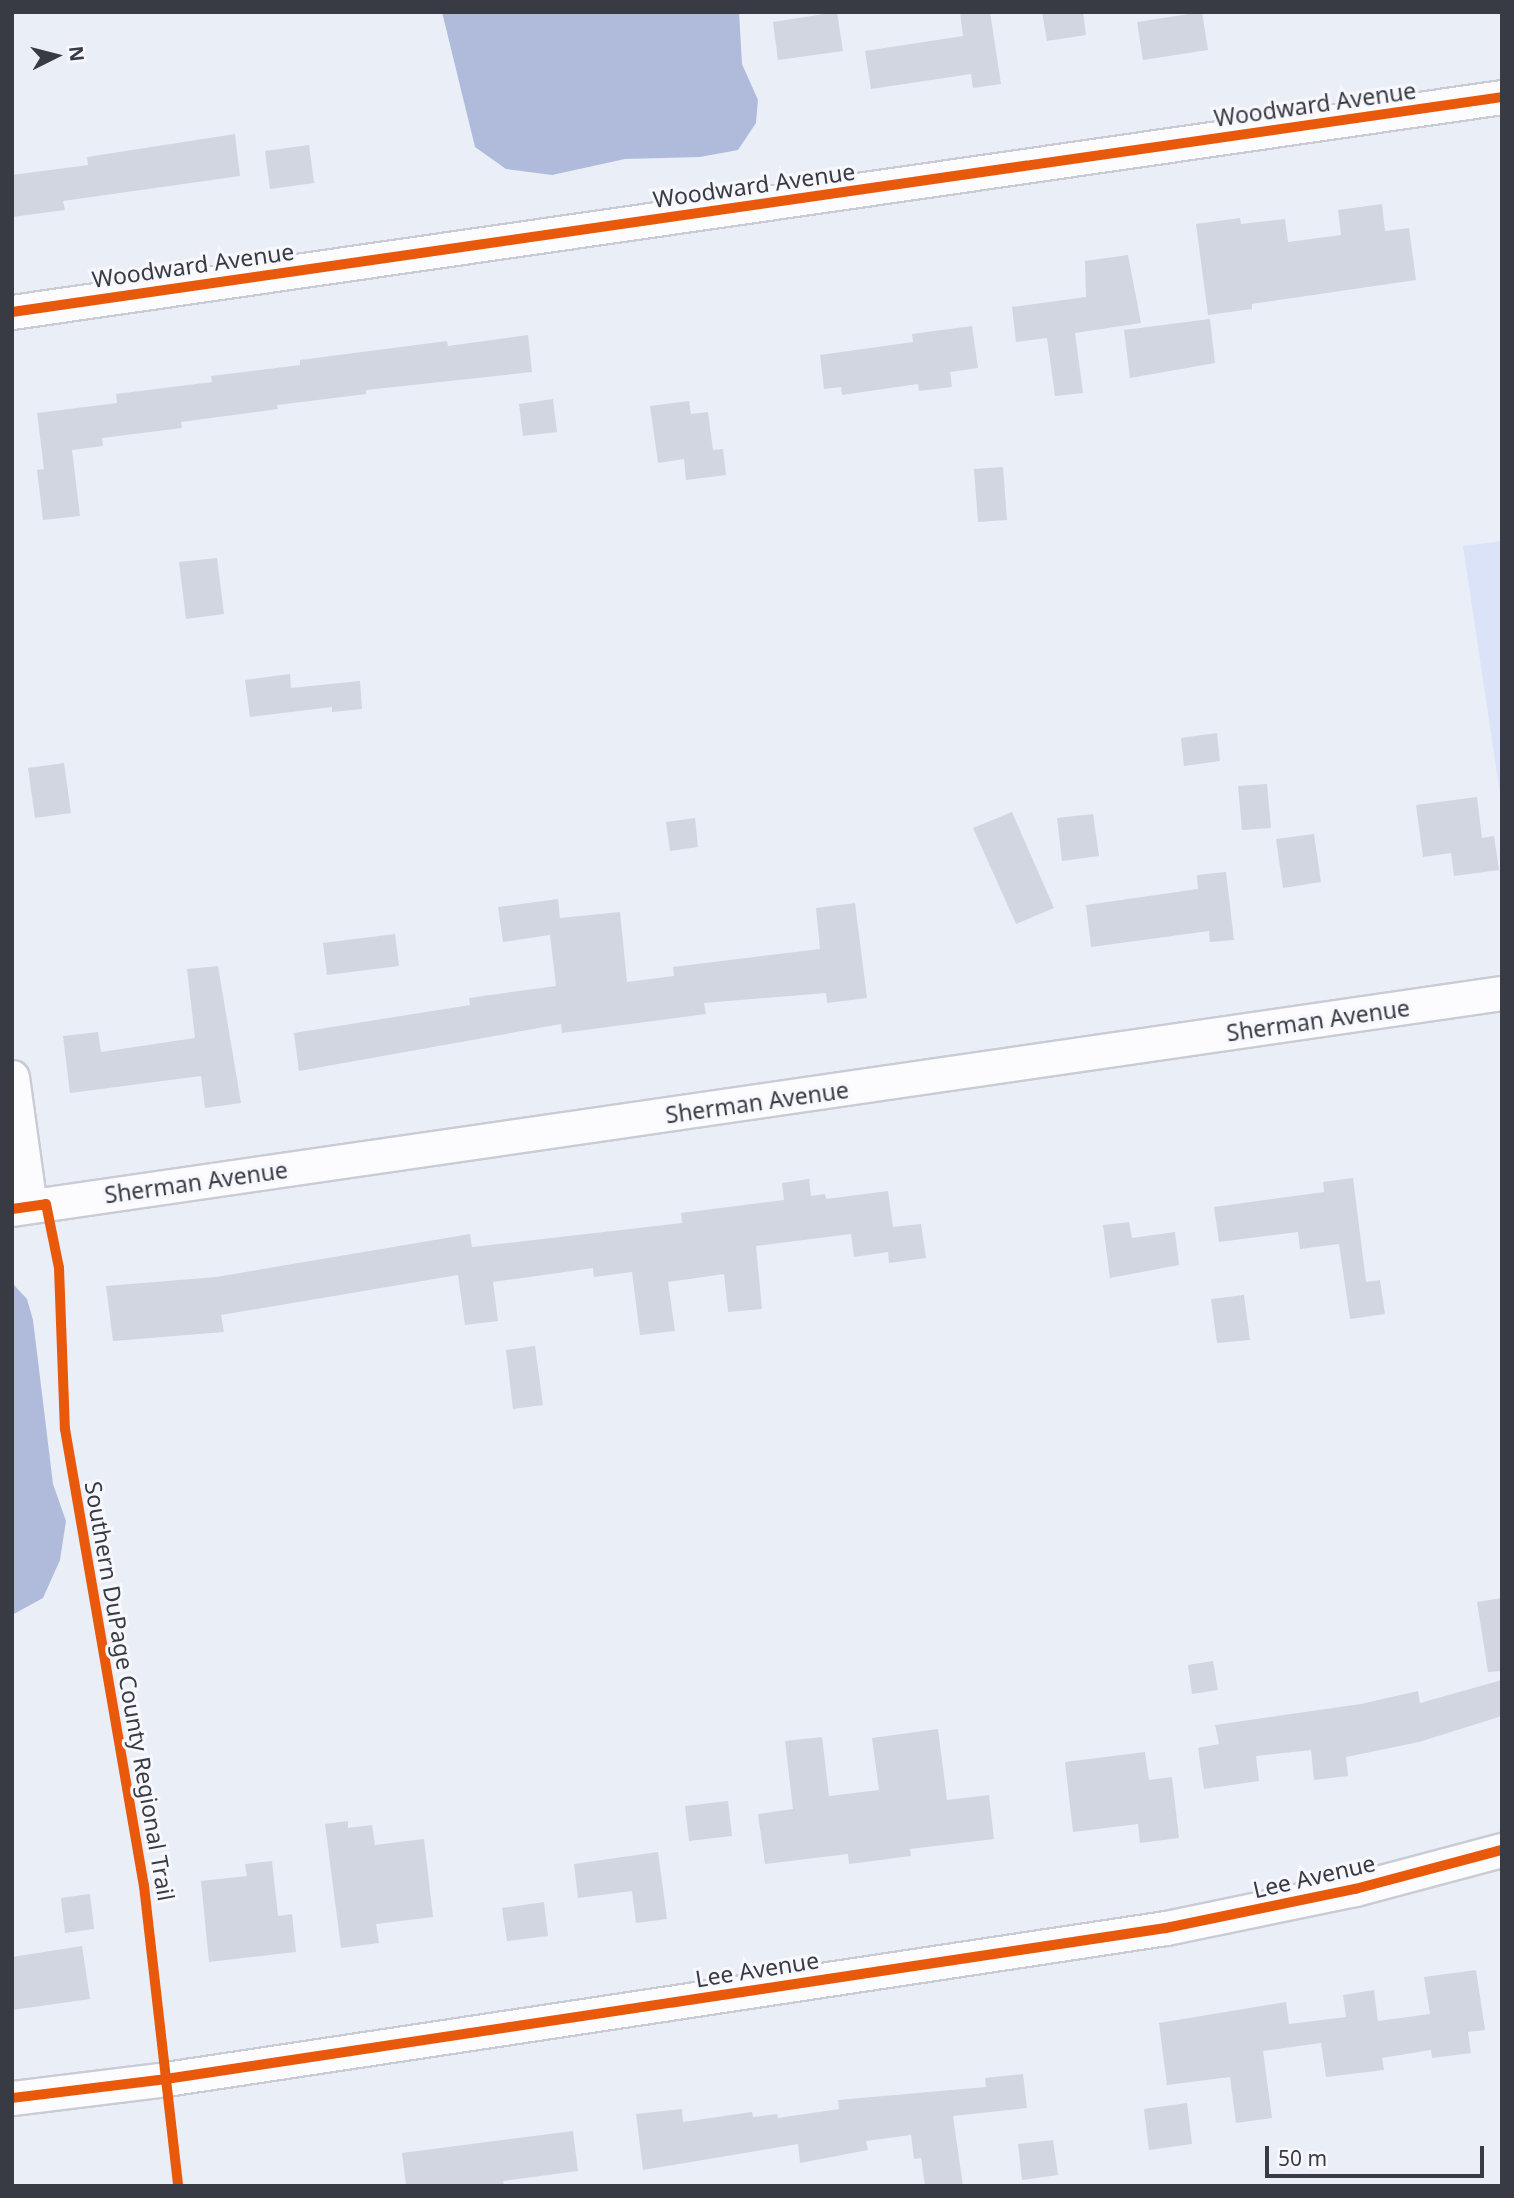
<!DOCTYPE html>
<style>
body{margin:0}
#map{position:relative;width:1514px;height:2198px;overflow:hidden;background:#eaeef7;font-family:"Noto Sans",sans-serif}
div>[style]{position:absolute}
.green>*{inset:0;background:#dbe3f9}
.water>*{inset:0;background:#b0bbdc}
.building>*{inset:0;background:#d1d6e1}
.roads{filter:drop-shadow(2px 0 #c9ccd4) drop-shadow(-2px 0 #c9ccd4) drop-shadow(0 2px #c9ccd4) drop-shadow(0 -2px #c9ccd4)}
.minor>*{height:33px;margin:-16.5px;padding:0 16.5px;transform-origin:16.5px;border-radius:16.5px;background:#fcfcfe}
.cycleway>*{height:10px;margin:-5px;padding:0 5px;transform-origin:5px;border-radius:5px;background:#e8590c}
span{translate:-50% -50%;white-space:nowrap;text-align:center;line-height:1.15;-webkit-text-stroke:6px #f7f8fd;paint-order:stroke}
.street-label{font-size:23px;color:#383b43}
.frame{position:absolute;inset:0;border:14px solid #383b43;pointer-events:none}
.north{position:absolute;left:21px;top:21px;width:70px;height:70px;-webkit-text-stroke:5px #f7f8fd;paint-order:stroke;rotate:84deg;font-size:19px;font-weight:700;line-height:28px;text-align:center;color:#383b43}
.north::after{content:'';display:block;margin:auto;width:24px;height:32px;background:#383b43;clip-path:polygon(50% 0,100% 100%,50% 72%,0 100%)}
.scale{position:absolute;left:1265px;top:2146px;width:219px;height:32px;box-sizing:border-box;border:4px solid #383b43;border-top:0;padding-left:9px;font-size:21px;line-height:24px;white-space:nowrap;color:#383b43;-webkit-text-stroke:5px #f7f8fd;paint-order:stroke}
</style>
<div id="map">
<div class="green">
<div style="clip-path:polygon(1502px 541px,1502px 807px,1463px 546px)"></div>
</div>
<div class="water">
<div style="clip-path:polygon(442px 12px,739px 12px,742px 64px,758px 100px,756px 123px,738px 150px,700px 157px,625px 159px,552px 175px,506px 169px,475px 147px)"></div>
<div style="clip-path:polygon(12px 1283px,27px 1299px,33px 1320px,53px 1484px,66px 1521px,60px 1560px,43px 1598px,12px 1615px)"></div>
</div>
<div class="building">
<div style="clip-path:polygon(837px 12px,843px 51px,778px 60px,773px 22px)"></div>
<div style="clip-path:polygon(960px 12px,990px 12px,1001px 84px,973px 88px,971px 74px,871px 89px,865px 51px,963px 36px)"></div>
<div style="clip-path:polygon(1042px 12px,1083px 12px,1086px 35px,1047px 41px)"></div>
<div style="clip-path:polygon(1202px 12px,1208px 50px,1143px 60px,1137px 22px)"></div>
<div style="clip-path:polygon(235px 134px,240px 176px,63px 201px,65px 210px,12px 217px,12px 175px,88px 165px,87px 157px)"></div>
<div style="clip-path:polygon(309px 145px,314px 183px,270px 189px,265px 151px)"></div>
<div style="clip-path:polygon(1382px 204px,1385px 231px,1409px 228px,1416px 280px,1252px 304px,1252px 309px,1208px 315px,1196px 224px,1240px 218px,1241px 224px,1285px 219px,1288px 242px,1341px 235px,1338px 210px)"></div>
<div style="clip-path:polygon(1128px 255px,1141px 323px,1075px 333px,1083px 393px,1055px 396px,1047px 338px,1016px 342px,1012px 307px,1086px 297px,1085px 261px)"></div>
<div style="clip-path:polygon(1210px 319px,1215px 363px,1130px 378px,1124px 330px)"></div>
<div style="clip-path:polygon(972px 326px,978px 368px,950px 372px,952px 387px,919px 391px,918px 384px,842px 395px,841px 387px,824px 389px,820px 355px,913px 342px,912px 334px)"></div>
<div style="clip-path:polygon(528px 335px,532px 372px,366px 390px,366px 394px,277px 405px,278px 409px,181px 422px,182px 428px,102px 438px,103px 446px,72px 450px,80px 516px,43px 520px,37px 470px,44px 469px,37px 413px,117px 403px,116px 394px,212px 382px,211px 376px,300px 365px,300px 360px,447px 341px,448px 346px)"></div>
<div style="clip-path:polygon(553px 399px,557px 432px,523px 436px,519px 404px)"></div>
<div style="clip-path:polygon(689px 401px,691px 414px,708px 412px,713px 450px,723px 449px,726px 475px,686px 480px,684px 459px,658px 463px,650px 406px)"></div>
<div style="clip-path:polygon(1003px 467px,1007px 520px,978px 522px,974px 469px)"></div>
<div style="clip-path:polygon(217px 558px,224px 614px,186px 619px,179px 562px)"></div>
<div style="clip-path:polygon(290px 674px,291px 688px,360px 681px,362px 709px,332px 712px,332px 707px,250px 717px,245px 680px)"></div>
<div style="clip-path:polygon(1217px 733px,1220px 761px,1184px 766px,1181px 738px)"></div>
<div style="clip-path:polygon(64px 763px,71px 813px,35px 818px,28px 768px)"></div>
<div style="clip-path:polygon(1267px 784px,1271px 828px,1242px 830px,1238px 786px)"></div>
<div style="clip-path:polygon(1477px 797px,1482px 838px,1494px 836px,1499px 870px,1454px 876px,1451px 853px,1423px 857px,1416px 805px)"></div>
<div style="clip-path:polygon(1012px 812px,1054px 908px,1016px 924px,973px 828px)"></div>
<div style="clip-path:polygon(1093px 814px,1099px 856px,1062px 861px,1057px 818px)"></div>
<div style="clip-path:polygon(695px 818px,698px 847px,670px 851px,666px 822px)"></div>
<div style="clip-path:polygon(1314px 834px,1321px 882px,1283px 888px,1276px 839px)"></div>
<div style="clip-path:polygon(1226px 872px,1234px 940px,1210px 942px,1209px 931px,1091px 947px,1086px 905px,1198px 889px,1197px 875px)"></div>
<div style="clip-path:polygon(558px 899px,560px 918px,620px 912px,627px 982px,674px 976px,673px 967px,820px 949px,816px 908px,855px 903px,867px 998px,827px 1003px,826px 993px,704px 1003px,706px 1014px,562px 1033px,561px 1024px,299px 1071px,294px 1033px,470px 1005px,469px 998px,556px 986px,550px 935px,503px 942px,498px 907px)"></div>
<div style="clip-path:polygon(395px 934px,399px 966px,327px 975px,323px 943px)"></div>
<div style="clip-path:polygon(218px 966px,241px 1103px,205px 1108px,201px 1076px,70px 1093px,63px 1036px,98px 1032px,101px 1052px,195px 1038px,187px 969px)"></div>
<div style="clip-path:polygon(1353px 1178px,1366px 1282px,1380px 1280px,1385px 1314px,1350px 1319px,1339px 1244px,1300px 1249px,1298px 1232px,1219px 1242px,1214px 1207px,1324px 1192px,1323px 1182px)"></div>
<div style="clip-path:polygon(809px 1179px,811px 1196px,825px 1194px,826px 1199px,888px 1191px,893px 1227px,921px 1224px,926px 1258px,889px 1263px,888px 1252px,854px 1257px,851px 1234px,756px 1246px,762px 1309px,728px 1312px,724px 1274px,668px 1282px,675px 1331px,640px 1335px,632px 1272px,594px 1277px,593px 1268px,493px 1282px,498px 1321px,465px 1325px,458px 1275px,221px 1315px,224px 1332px,113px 1341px,106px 1286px,216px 1277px,470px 1234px,472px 1247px,682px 1223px,681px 1213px,784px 1200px,782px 1183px)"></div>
<div style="clip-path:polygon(1129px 1222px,1132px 1238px,1175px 1232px,1179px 1265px,1110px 1278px,1103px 1225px)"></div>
<div style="clip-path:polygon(1244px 1295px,1250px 1340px,1217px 1343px,1211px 1299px)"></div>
<div style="clip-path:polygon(535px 1346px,543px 1405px,513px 1409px,506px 1350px)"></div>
<div style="clip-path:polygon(1502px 1598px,1502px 1671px,1488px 1672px,1477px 1602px)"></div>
<div style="clip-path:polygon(1213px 1661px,1218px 1690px,1192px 1694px,1188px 1665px)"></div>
<div style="clip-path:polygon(1502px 1680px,1502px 1716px,1419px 1742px,1346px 1757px,1348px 1776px,1314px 1780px,1311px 1750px,1256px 1756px,1259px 1781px,1204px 1789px,1198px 1748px,1219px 1744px,1215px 1725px,1361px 1704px,1418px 1691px,1420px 1703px)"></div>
<div style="clip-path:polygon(938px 1729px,947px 1800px,989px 1795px,994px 1839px,910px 1849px,911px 1856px,849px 1864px,848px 1854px,765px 1864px,758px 1814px,793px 1809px,785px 1741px,822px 1737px,829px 1796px,879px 1790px,872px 1738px)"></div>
<div style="clip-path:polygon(1145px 1752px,1149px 1780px,1172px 1777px,1179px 1838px,1140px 1843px,1138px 1824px,1073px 1832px,1065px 1762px)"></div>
<div style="clip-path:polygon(728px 1801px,732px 1836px,689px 1841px,685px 1806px)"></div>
<div style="clip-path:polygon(348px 1821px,348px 1828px,372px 1825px,375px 1845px,424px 1839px,433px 1917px,376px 1924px,379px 1943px,341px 1948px,325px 1824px)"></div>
<div style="clip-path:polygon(658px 1852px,667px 1919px,636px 1923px,632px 1891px,578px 1898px,574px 1864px)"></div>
<div style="clip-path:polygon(272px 1861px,278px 1916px,292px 1914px,296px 1952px,209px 1962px,201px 1881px,247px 1876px,245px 1864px)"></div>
<div style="clip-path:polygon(90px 1894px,94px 1929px,65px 1933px,61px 1898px)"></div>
<div style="clip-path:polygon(544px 1902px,548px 1936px,507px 1941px,502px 1908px)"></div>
<div style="clip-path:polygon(82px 1946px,90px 1999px,12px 2010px,12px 1957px)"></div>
<div style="clip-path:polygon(1476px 1970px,1485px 2030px,1468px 2032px,1471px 2053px,1432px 2058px,1431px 2050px,1382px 2058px,1384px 2070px,1326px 2077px,1321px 2043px,1263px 2051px,1272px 2118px,1236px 2123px,1230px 2077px,1167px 2085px,1159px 2023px,1286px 2002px,1289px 2024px,1346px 2017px,1343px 1995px,1374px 1990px,1378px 2021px,1430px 2014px,1424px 1977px)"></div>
<div style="clip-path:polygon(1023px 2074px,1027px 2108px,953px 2116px,963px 2186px,925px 2186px,921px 2158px,914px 2159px,911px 2135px,866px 2141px,868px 2150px,800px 2163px,798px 2144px,643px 2170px,636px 2114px,682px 2109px,683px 2122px,752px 2112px,753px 2117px,777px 2114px,778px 2118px,839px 2109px,838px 2100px,986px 2087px,985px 2078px)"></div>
<div style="clip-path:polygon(1187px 2103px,1192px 2144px,1149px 2150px,1144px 2109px)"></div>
<div style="clip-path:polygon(573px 2131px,578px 2171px,503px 2181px,504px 2186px,406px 2186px,402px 2153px)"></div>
<div style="clip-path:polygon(1053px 2140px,1058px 2175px,1022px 2180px,1018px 2144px)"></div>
</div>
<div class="roads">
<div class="minor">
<div style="left:12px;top:312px;width:1505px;rotate:-8.21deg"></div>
<div style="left:12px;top:1077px;width:130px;rotate:82.1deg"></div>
<div style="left:12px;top:1209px;width:1506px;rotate:-8.25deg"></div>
<div style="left:12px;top:2098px;width:155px;rotate:-7deg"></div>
<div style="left:166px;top:2079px;width:1011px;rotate:-8.59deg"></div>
<div style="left:1166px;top:1928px;width:193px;rotate:-11.7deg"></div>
<div style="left:1355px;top:1889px;width:152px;rotate:-14.9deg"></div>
</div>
</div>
<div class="cycleway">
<div style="left:12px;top:312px;width:1505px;rotate:-8.21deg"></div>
<div style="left:12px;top:1209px;width:34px;rotate:-8deg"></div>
<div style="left:46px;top:1204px;width:65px;rotate:78.5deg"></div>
<div style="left:59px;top:1268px;width:161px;rotate:87.9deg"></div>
<div style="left:65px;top:1429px;width:464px;rotate:80.2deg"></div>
<div style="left:144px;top:1886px;width:302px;rotate:83.5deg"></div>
<div style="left:12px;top:2098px;width:155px;rotate:-7deg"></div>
<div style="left:166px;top:2079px;width:1011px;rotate:-8.59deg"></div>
<div style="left:1166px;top:1928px;width:193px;rotate:-11.7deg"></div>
<div style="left:1355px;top:1889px;width:152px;rotate:-14.9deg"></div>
</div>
<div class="street-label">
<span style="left:1315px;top:104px;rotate:-8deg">Woodward Avenue</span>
<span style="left:754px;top:185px;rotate:-8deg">Woodward Avenue</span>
<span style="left:193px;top:265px;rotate:-8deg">Woodward Avenue</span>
<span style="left:1318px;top:1020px;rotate:-8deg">Sherman Avenue</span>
<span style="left:757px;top:1102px;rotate:-8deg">Sherman Avenue</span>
<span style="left:196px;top:1182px;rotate:-8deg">Sherman Avenue</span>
<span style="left:130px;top:1691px;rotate:80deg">Southern DuPage County Regional Trail</span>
<span style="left:1314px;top:1876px;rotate:-13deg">Lee Avenue</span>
<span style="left:757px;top:1969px;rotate:-9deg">Lee Avenue</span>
</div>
<div class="frame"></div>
<div class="north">N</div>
<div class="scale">50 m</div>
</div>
